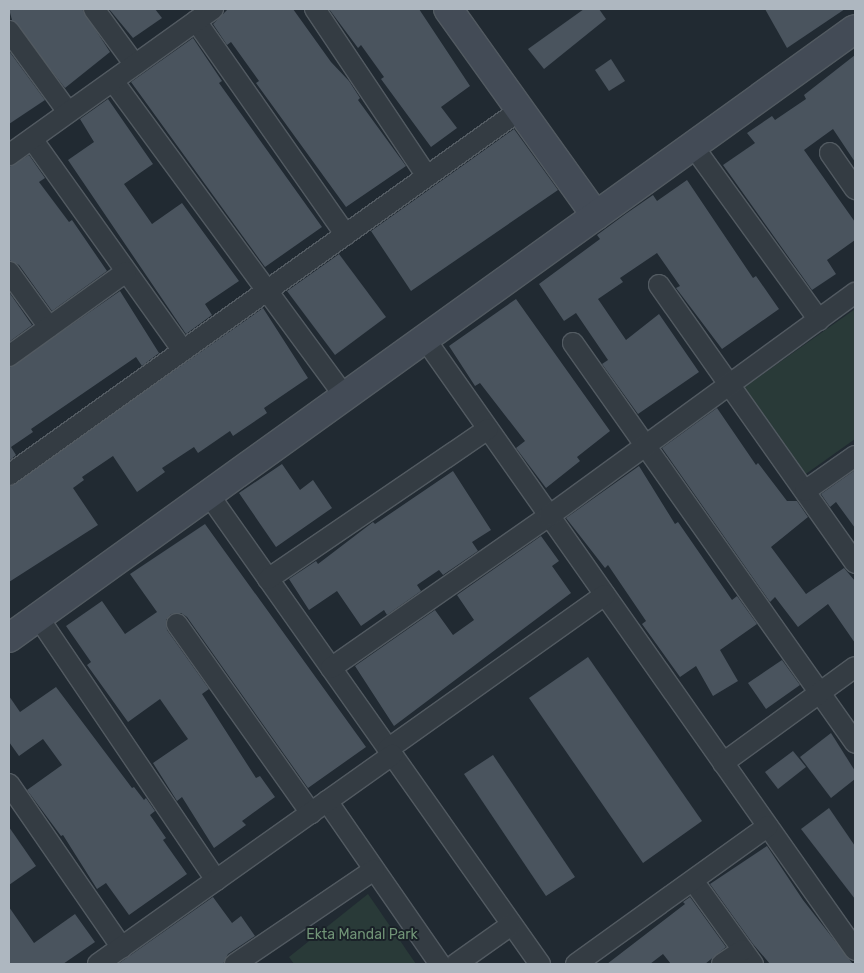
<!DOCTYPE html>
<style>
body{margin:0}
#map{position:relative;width:864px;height:973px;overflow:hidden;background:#212a32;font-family:Rubik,sans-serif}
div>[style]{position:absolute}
.green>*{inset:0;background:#293a38}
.building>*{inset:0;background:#4a545e}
.roads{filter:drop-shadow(1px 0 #525a61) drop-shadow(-1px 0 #525a61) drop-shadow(0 1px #525a61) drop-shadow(0 -1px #525a61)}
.street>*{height:20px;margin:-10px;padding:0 10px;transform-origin:10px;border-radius:10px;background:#343c43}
.secondary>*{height:28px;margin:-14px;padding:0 14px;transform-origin:14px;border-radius:14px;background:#434b56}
span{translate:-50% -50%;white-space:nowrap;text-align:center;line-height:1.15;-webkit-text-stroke:4px #1a2128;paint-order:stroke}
.park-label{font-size:14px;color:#709376}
.frame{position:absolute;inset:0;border:10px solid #aeb7c0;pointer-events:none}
</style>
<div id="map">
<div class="green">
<div style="clip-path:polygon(855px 309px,855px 439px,803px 476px,742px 389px)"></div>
<div style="clip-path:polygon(368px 894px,416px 964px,294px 964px,289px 957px)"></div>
</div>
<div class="building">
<div style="clip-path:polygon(9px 9px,82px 9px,110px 52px,65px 88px,12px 20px)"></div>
<div style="clip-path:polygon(109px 9px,155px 9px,162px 18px,133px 38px)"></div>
<div style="clip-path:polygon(228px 9px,293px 9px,331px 62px,349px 81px,360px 98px,358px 100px,406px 166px,346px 207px,256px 83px,259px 81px,231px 42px,227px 45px,213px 24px)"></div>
<div style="clip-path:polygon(329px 9px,419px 9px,470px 86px,441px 107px,457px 128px,431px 147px,381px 79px,384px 77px,361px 45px,358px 48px)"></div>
<div style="clip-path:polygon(584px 9px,599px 9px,606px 19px,544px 69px,528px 49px)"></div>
<div style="clip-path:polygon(765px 9px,845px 9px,787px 48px)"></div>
<div style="clip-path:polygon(193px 38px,222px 81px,219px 83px,322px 227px,265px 267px,131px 82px)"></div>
<div style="clip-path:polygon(9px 51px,45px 100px,9px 124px)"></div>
<div style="clip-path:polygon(855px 55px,855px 162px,833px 129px,804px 150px,855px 222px,855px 240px,827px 260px,836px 274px,812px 290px,723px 165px,755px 143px,747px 133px,772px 116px,775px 120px,806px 99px,804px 95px)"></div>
<div style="clip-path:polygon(611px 59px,625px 81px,609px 91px,595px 70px)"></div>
<div style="clip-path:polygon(108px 99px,153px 164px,124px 184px,152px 224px,182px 203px,239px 281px,205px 304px,212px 315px,186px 334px,68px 160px,94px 142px,80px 119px)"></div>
<div style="clip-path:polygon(514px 129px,558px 190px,411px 291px,371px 231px)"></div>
<div style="clip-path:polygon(29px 155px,45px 178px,39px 182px,69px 222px,72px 220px,107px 271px,52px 311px,19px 265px,9px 260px,9px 167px)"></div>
<div style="clip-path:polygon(687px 180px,753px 278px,756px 276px,779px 309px,722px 349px,676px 288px,680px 286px,657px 253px,620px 278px,623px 282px,598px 299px,626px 340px,659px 314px,699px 372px,638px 414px,602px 364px,608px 360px,576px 313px,564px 321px,539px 284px,600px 239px,597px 235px,627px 213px,653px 195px,657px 201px)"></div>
<div style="clip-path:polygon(339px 254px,386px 317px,335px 355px,287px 291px)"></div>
<div style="clip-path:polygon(120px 291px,159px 353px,142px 366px,136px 357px,31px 429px,33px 432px,11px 447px,16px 455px,9px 461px,9px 368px)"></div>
<div style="clip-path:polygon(9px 292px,32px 325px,9px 342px)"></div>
<div style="clip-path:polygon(516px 299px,610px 431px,577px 457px,580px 461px,546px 488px,516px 448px,525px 441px,480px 383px,475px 386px,449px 346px)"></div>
<div style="clip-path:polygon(263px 308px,308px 378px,264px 408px,267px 413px,233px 436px,230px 431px,198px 453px,194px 447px,162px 468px,165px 472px,137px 492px,113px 456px,82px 477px,84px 480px,73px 488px,98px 525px,9px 582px,9px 487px)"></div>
<div style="clip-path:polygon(717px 408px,756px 465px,758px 463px,787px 501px,797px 501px,808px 517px,771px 547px,806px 594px,844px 568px,855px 581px,855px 643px,828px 604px,798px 627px,775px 597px,770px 602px,662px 448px)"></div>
<div style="clip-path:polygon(282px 464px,300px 490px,313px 480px,332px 508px,276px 547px,239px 493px)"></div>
<div style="clip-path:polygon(639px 466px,675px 524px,678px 522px,732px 600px,737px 596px,757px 624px,720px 650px,738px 681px,713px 696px,696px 666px,680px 677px,642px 624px,646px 621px,608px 565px,605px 568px,566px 518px)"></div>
<div style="clip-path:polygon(855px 470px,855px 528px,836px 502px,830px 507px,821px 494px)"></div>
<div style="clip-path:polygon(453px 471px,491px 530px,472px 542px,478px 551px,443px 575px,439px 570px,417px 585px,421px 591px,387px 615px,384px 610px,361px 626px,337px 591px,309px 610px,289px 579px,316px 561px,318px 564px,373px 522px,375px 524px)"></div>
<div style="clip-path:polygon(205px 524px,366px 747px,308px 788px,187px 617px,181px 613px,171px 614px,166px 620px,167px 630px,209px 689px,202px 694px,256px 778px,260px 776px,275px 797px,242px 821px,246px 825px,214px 848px,182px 797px,177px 801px,153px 763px,188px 739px,160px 699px,128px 722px,87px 665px,91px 662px,66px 626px,102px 601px,125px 634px,157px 612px,130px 574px)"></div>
<div style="clip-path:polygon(541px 536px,559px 561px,552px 566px,571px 593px,394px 726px,355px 666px,435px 610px,453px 635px,474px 620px,457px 595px)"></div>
<div style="clip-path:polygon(588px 657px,702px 821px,643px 863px,529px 698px)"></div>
<div style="clip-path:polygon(782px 660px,800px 685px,766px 709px,748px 683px)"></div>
<div style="clip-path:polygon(56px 687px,132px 788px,134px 787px,144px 800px,146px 798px,155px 811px,150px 815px,166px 838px,163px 840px,187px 874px,129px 915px,106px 883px,97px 889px,63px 835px,61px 836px,27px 790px,62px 765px,43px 739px,19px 756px,9px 742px,9px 696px,20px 712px)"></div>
<div style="clip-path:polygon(831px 733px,855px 771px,855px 779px,831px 798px,800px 757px)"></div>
<div style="clip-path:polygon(793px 751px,806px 767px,778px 789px,765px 772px)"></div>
<div style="clip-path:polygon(493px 755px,575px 877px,546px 896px,464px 774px)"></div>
<div style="clip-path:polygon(829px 808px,855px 846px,855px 899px,801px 829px)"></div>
<div style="clip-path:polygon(9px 827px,36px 866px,9px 885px)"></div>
<div style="clip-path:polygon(767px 846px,803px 900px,853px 964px,770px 964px,753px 944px,710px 884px)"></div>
<div style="clip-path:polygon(213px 897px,232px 923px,241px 916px,255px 936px,228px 954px,223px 964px,118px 964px)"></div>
<div style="clip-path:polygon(690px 897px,726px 947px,705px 964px,671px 964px,663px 954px,650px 964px,607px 964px,685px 904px,683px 902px)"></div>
<div style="clip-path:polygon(9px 907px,34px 943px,75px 914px,95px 942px,63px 964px,9px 964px)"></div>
</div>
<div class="roads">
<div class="street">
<div style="left:94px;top:9px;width:69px;rotate:53.8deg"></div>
<div style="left:315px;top:9px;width:201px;rotate:56.2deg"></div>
<div style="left:196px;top:21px;width:261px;rotate:55deg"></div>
<div style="left:9px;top:31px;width:100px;rotate:53.9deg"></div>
<div style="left:113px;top:81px;width:392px;rotate:53.7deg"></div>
<div style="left:32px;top:139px;width:260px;rotate:54.5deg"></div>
<div style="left:693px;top:146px;width:215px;rotate:54.1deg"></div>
<div style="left:830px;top:153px;width:44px;rotate:55.2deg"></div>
<div style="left:9px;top:155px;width:251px;rotate:-35.6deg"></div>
<div style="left:9px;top:272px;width:68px;rotate:54deg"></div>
<div style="left:659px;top:285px;width:340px;rotate:54.8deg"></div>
<div style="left:425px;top:339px;width:747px;rotate:54.86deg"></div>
<div style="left:573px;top:343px;width:489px;rotate:54.8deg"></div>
<div style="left:9px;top:356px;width:144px;rotate:-35.7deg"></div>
<div style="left:9px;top:475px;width:628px;rotate:-35.54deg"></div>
<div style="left:805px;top:491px;width:61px;rotate:-35deg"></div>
<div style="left:209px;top:495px;width:574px;rotate:54.79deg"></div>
<div style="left:268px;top:579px;width:266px;rotate:-34.3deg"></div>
<div style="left:38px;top:617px;width:318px;rotate:55.9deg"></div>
<div style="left:177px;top:624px;width:232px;rotate:54.7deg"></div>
<div style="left:331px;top:668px;width:266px;rotate:-34.9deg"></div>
<div style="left:549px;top:516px;width:379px;rotate:-36.1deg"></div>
<div style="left:388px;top:749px;width:266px;rotate:-35.4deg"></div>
<div style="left:723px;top:763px;width:163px;rotate:-36deg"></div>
<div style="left:9px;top:784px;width:199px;rotate:55.4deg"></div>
<div style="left:327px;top:801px;width:198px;rotate:55.3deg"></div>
<div style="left:694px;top:882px;width:101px;rotate:54.3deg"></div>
<div style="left:98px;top:964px;width:361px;rotate:-35.4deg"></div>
<div style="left:235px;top:964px;width:168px;rotate:-34.1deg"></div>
<div style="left:456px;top:964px;width:67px;rotate:-35.3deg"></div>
<div style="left:576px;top:964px;width:236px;rotate:-35.7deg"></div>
<div style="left:722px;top:964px;width:25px;rotate:-34deg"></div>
</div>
<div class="secondary">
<div style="left:448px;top:9px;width:254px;rotate:54.4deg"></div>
<div style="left:9px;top:638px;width:1042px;rotate:-35.75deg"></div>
</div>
</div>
<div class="park-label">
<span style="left:362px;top:935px">Ekta Mandal Park</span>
</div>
<div class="frame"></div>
</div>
